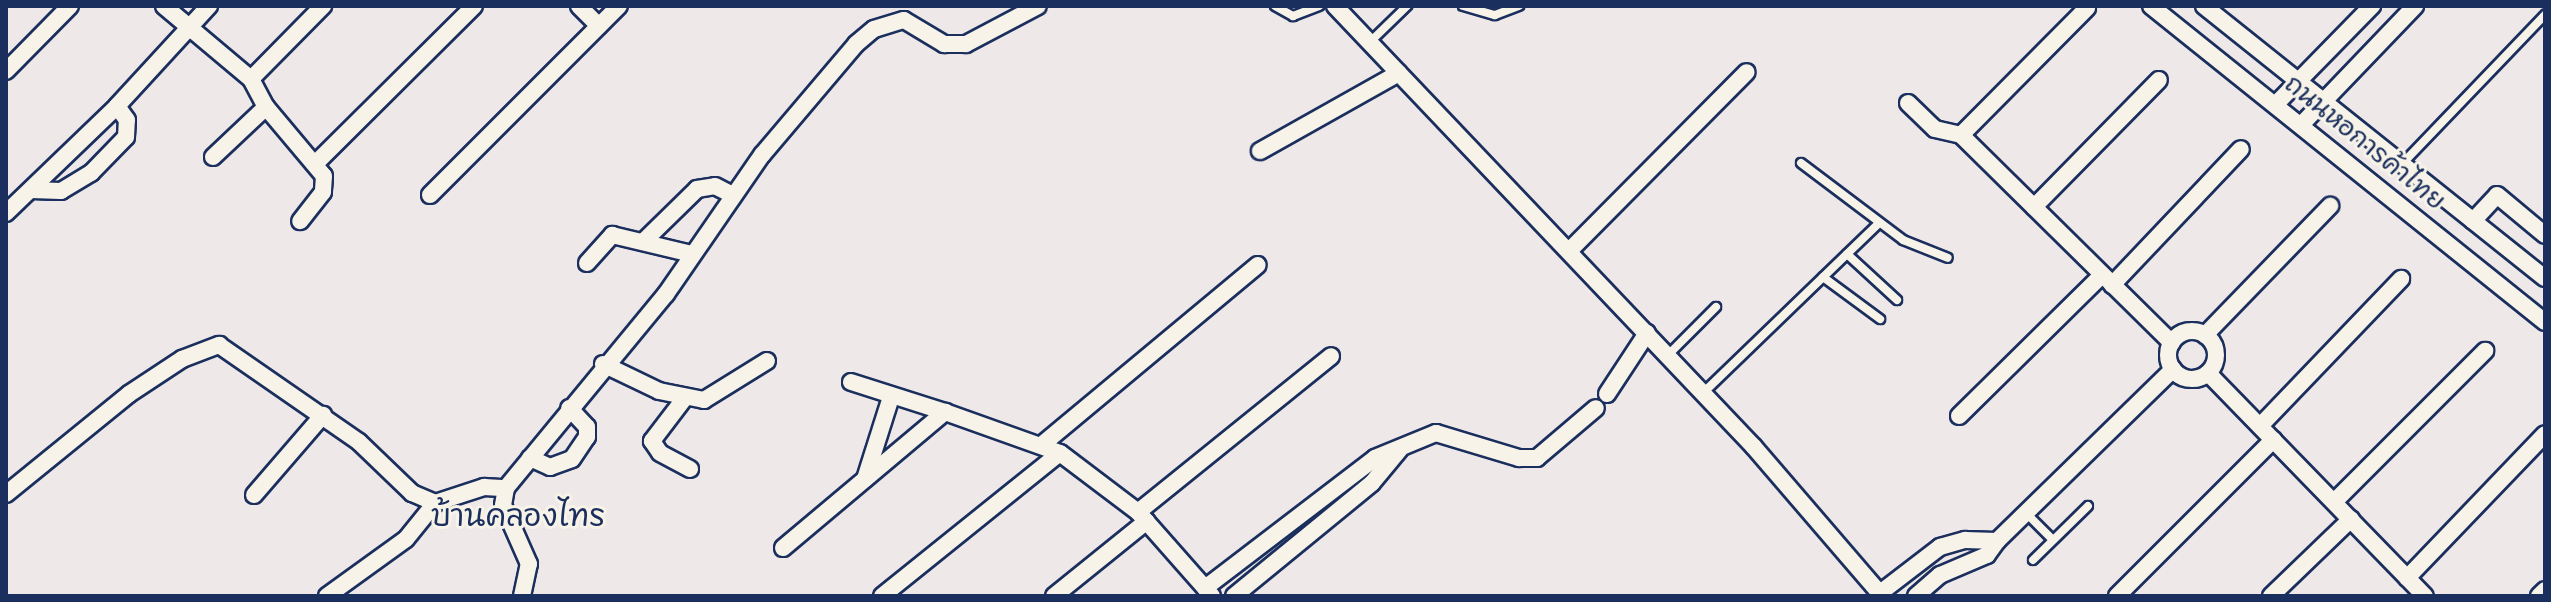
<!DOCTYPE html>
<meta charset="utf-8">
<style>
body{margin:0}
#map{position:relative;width:2551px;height:602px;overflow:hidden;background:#eee8e9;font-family:Dekko,"Playpen Sans Thai",sans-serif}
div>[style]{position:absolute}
.roads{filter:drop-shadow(2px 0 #1b2f5e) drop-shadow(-2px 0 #1b2f5e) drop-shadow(0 2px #1b2f5e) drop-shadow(0 -2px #1b2f5e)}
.lane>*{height:8px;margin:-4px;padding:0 4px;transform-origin:4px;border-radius:4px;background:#f7f3e8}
.street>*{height:16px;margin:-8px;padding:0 8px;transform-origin:8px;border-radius:8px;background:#f7f3e8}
.street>.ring{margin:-8px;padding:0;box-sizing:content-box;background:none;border:16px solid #f7f3e8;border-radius:50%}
span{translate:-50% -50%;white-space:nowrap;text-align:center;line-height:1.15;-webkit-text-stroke:6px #f7f3e8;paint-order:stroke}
.street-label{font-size:26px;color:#1b2f5e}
.quarter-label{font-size:30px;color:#1b2f5e}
.frame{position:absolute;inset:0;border:8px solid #1b2f5e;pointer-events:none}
</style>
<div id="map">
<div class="roads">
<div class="lane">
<div style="left:1275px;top:6px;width:21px;rotate:29deg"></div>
<div style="left:1293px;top:16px;width:28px;rotate:-21deg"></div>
<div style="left:1463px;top:6px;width:33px;rotate:16deg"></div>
<div style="left:1495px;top:15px;width:26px;rotate:-21deg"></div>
<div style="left:1370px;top:42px;width:52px;rotate:-44.2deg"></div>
<div style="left:1801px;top:163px;width:128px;rotate:37deg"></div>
<div style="left:1903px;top:240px;width:48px;rotate:21.8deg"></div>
<div style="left:2402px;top:164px;width:207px;rotate:-46.2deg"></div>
<div style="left:1847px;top:254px;width:68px;rotate:42.6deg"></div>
<div style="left:1823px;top:277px;width:71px;rotate:36.4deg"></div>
<div style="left:1668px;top:355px;width:68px;rotate:-45deg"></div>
<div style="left:1703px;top:393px;width:245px;rotate:-44deg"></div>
<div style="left:2026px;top:513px;width:38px;rotate:45deg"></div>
<div style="left:2033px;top:560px;width:77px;rotate:-44.5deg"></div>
</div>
<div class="street">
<div style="left:164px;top:6px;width:114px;rotate:40deg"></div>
<div style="left:251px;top:79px;width:32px;rotate:62deg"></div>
<div style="left:266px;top:107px;width:90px;rotate:50deg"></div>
<div style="left:324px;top:176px;width:16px;rotate:94deg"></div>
<div style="left:323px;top:192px;width:37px;rotate:128deg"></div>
<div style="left:579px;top:6px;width:28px;rotate:45deg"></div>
<div style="left:1335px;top:6px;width:608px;rotate:46.47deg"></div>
<div style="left:1754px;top:447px;width:196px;rotate:49.3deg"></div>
<div style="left:2151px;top:6px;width:505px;rotate:38.73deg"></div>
<div style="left:2204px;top:6px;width:436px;rotate:38.6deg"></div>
<div style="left:6px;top:71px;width:91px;rotate:-45.4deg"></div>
<div style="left:251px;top:79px;width:103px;rotate:-45.4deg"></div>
<div style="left:1908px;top:103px;width:37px;rotate:44deg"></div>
<div style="left:1935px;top:129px;width:27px;rotate:13deg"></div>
<div style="left:1961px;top:135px;width:296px;rotate:44.6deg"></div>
<div style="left:2275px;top:105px;width:139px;rotate:-45.6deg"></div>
<div style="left:2301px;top:125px;width:165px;rotate:-46.2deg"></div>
<div style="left:1961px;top:135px;width:179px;rotate:-45.2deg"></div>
<div style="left:1260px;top:151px;width:159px;rotate:-29.3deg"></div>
<div style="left:213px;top:157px;width:73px;rotate:-43.3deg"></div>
<div style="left:315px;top:164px;width:224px;rotate:-44.8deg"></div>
<div style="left:31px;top:190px;width:30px;rotate:2deg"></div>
<div style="left:61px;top:191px;width:35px;rotate:-31deg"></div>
<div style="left:91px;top:173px;width:50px;rotate:-45.8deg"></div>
<div style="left:126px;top:137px;width:17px;rotate:-87deg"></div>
<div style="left:127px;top:120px;width:17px;rotate:-126deg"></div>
<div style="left:430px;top:195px;width:267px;rotate:-45deg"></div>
<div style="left:2034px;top:207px;width:178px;rotate:-45.5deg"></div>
<div style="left:6px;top:213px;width:154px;rotate:-43.9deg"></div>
<div style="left:117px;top:106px;width:136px;rotate:-47.4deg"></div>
<div style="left:2473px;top:221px;width:35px;rotate:-47deg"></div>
<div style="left:2497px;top:195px;width:62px;rotate:39.8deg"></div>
<div style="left:645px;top:240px;width:73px;rotate:-44.4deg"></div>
<div style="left:697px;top:189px;width:18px;rotate:-9deg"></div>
<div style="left:715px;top:186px;width:20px;rotate:27deg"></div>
<div style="left:1569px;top:251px;width:252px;rotate:-45.2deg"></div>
<div style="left:587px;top:263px;width:38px;rotate:-48deg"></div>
<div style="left:612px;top:235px;width:82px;rotate:13.4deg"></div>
<div style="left:2112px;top:285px;width:187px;rotate:-46.5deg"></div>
<div class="ring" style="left:2168px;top:331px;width:32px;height:32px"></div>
<div style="left:2205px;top:335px;width:180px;rotate:-45.9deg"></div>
<div style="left:603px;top:364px;width:62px;rotate:25.7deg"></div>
<div style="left:659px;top:391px;width:46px;rotate:11.3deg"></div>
<div style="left:704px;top:400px;width:74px;rotate:-31.8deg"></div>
<div style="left:2208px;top:373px;width:311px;rotate:45.8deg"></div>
<div style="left:851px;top:382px;width:99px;rotate:17.7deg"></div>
<div style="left:1607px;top:394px;width:73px;rotate:-56.7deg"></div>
<div style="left:684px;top:399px;width:53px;rotate:127.3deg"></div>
<div style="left:652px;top:441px;width:14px;rotate:56deg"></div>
<div style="left:660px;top:453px;width:34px;rotate:28deg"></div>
<div style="left:1959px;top:416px;width:201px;rotate:-44.6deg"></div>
<div style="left:2260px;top:426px;width:204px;rotate:-46.2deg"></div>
<div style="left:1044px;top:443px;width:278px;rotate:-39.8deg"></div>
<div style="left:530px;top:458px;width:22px;rotate:24deg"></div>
<div style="left:550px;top:467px;width:23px;rotate:-20deg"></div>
<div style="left:572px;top:459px;width:27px;rotate:-56deg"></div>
<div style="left:587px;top:437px;width:10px;rotate:-90deg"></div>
<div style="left:587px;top:427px;width:26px;rotate:-133deg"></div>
<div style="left:865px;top:479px;width:86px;rotate:-72.4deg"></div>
<div style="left:6px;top:494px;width:159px;rotate:-39.1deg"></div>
<div style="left:129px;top:394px;width:64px;rotate:-33.4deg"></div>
<div style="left:182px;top:359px;width:40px;rotate:-21deg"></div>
<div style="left:219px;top:345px;width:170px;rotate:34.7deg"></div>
<div style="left:359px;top:442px;width:74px;rotate:43.9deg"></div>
<div style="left:412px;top:493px;width:25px;rotate:23deg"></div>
<div style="left:254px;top:495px;width:106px;rotate:-49.2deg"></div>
<div style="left:2334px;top:502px;width:214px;rotate:-45deg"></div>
<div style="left:1138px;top:512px;width:248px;rotate:-38.9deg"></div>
<div style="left:1997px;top:541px;width:246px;rotate:-44.3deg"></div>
<div style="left:783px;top:548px;width:212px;rotate:-40deg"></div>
<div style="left:945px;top:412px;width:122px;rotate:19.6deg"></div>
<div style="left:1060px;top:453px;width:98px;rotate:37.1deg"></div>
<div style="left:1138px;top:512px;width:112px;rotate:48.6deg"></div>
<div style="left:2407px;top:578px;width:199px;rotate:-46.2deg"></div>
<div style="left:1205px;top:588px;width:214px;rotate:-37.4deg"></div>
<div style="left:1375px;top:458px;width:66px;rotate:-22.3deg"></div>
<div style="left:1436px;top:433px;width:87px;rotate:16.8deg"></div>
<div style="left:1519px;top:458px;width:18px"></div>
<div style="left:1537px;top:458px;width:77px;rotate:-40.3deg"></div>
<div style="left:1880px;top:593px;width:76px;rotate:-37.5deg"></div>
<div style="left:1940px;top:547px;width:26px;rotate:-16deg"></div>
<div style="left:1965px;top:540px;width:32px;rotate:2deg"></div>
<div style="left:1997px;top:541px;width:17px;rotate:126deg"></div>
<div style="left:1987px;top:555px;width:51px;rotate:156.9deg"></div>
<div style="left:1940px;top:575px;width:32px;rotate:139deg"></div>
<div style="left:327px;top:596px;width:97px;rotate:-35.8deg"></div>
<div style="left:406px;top:539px;width:46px;rotate:-51.1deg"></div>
<div style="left:435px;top:503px;width:52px;rotate:-18.1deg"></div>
<div style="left:484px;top:487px;width:22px;rotate:3deg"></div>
<div style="left:522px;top:596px;width:33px;rotate:-78deg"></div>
<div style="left:529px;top:564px;width:64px;rotate:-113.8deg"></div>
<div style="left:503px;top:505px;width:17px;rotate:-80deg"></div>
<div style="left:506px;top:488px;width:251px;rotate:-50.5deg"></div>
<div style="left:666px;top:294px;width:169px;rotate:-55.4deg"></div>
<div style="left:762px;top:155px;width:145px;rotate:-49.7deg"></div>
<div style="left:856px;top:44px;width:23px;rotate:-40deg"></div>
<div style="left:874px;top:29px;width:31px;rotate:-17deg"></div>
<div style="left:904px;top:20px;width:47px;rotate:31deg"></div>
<div style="left:944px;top:44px;width:22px"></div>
<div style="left:966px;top:44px;width:81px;rotate:-27.8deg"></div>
<div style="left:882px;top:596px;width:228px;rotate:-38.8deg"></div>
<div style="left:1054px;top:596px;width:119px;rotate:-38.9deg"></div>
<div style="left:1234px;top:596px;width:178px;rotate:-39.3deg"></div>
<div style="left:1372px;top:483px;width:44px;rotate:-50.5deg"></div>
<div style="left:2117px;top:596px;width:221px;rotate:-45deg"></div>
<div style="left:2271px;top:596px;width:111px;rotate:-43.9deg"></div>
<div style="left:2539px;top:596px;width:8px;rotate:-45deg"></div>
</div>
</div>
<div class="street-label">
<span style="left:2363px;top:145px;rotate:39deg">ถนนหอการค้าไทย</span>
</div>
<div class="quarter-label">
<span style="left:518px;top:521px">บ้านคลองไทร</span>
</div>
<div class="frame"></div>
</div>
